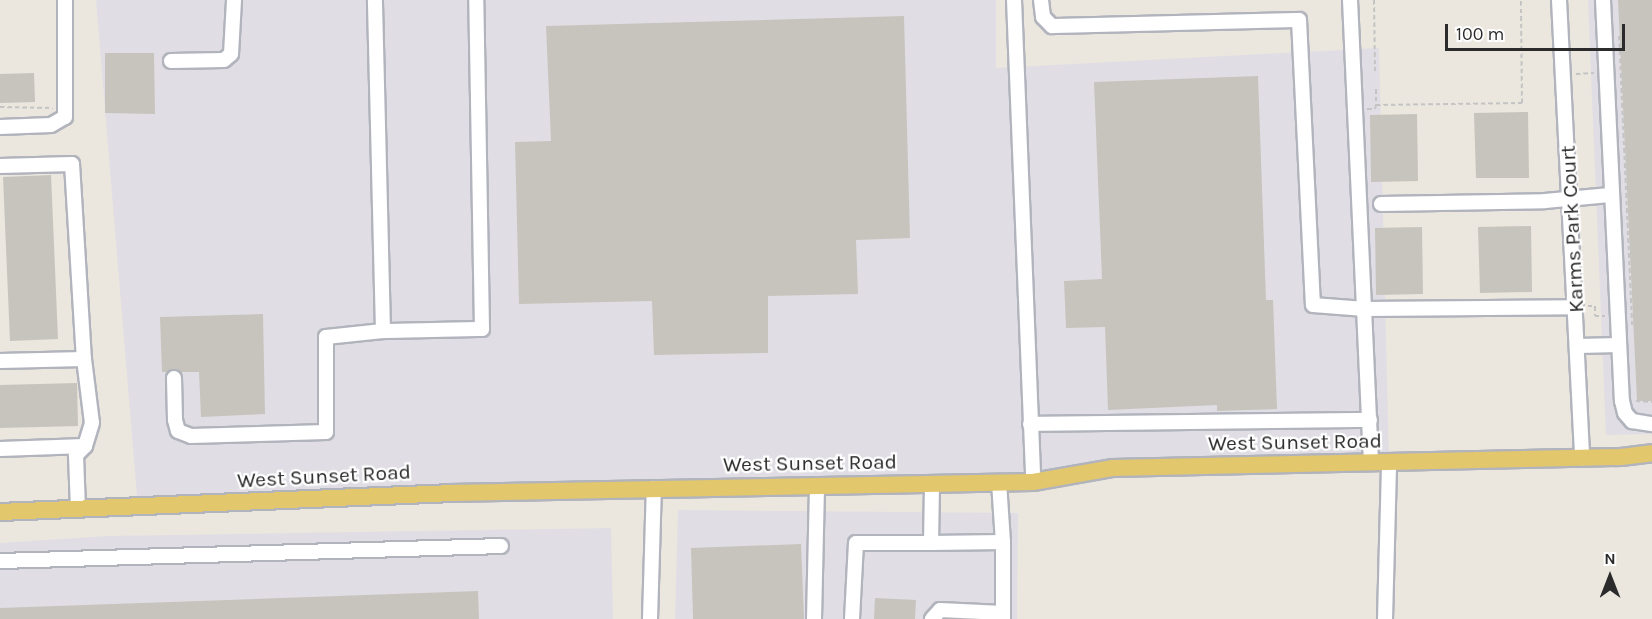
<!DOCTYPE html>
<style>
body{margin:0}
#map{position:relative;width:1652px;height:619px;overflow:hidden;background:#ebe6de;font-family:Karla,sans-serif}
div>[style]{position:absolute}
.industrial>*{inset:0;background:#e0dee4}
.building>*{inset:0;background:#c7c4bd}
.path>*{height:2px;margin-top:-1px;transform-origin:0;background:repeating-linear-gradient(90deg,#c4c4c4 0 4.5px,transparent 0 7.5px)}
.roads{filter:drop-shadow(2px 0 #b2b4bd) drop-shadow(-2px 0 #b2b4bd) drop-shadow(0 2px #b2b4bd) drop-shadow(0 -2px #b2b4bd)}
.minor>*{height:14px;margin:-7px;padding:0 7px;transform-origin:7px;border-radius:7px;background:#fff}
.major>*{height:16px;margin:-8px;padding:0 8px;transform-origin:8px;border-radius:8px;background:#e2c76d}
span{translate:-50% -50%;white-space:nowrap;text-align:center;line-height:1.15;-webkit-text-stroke:4.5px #fff;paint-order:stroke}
.street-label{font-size:21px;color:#2b2b2b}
.north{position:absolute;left:1580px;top:547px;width:60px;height:60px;-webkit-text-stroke:4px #fff;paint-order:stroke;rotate:0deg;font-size:16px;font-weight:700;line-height:24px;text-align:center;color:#2b2b2b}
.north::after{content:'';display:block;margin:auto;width:21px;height:27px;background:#2b2b2b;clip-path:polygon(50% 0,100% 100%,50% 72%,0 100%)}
.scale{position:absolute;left:1445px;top:24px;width:180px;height:27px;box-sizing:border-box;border:3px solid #2b2b2b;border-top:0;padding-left:8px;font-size:18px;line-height:21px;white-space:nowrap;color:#2b2b2b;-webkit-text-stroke:4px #fff;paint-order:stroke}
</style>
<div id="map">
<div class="industrial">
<div style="clip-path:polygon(96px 0,996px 0,996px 68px,1379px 48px,1389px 463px,1112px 468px,1033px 482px,138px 508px)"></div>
<div style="clip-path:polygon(1588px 0,1652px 0,1652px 434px,1606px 435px)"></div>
<div style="clip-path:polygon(678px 510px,1018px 513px,1017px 619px,675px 619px)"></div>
<div style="clip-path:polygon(611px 528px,613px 619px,0 619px,0 543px,107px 536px)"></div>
</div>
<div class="building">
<div style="clip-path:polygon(1618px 0,1652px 0,1652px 401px,1637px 401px)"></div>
<div style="clip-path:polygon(904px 16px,910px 238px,856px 240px,858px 294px,768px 296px,768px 353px,654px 355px,652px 301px,519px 304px,515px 142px,551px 141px,546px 26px)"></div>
<div style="clip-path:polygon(105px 53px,154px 53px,155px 114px,105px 113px)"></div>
<div style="clip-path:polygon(34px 73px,35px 102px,0 103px,0 74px)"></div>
<div style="clip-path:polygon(1258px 76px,1266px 300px,1273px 300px,1277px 409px,1217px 411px,1217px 405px,1108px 410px,1105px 327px,1066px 328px,1064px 281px,1102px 279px,1094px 82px)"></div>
<div style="clip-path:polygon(1528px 112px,1529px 178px,1476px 178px,1474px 113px)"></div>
<div style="clip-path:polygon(1417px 114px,1418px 181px,1371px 182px,1370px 115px)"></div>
<div style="clip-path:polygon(51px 175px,58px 339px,10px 341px,3px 177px)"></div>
<div style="clip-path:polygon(1531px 226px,1532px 292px,1480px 293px,1478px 227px)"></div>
<div style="clip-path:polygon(1422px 227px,1423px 294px,1376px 295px,1375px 228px)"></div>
<div style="clip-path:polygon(263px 314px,265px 414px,201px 417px,199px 372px,162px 372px,160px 317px)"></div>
<div style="clip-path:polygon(77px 383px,78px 426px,0 428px,0 385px)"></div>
<div style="clip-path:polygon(801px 544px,804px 619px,693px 619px,691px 548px)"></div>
<div style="clip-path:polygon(478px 591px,479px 619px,0 619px,0 608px)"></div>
<div style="clip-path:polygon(875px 598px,916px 600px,915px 619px,874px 619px)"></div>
</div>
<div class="path">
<div style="left:1374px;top:0;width:71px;rotate:89.2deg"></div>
<div style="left:1619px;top:36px;width:291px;rotate:87.4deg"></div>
<div style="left:1576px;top:74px;width:18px;rotate:-3deg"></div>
<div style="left:1376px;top:89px;width:16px;rotate:90deg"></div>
<div style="left:0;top:107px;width:53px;rotate:1.1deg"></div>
<div style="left:1367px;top:109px;width:8px"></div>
<div style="left:1375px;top:109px;width:4px;rotate:-76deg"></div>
<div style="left:1376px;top:105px;width:146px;rotate:-0.8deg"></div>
<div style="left:1522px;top:103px;width:103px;rotate:-90.6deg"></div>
<div style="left:1588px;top:306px;width:7px"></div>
<div style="left:1595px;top:306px;width:10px;rotate:90deg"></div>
<div style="left:1595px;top:316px;width:10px"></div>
<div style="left:1636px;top:401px;width:16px;rotate:4deg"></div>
</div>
<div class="roads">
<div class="minor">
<div style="left:1014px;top:0;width:482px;rotate:87.7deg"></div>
<div style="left:1041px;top:0;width:17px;rotate:83deg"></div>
<div style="left:1043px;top:17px;width:13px;rotate:45deg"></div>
<div style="left:1052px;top:26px;width:247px;rotate:-1.4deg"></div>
<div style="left:1299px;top:20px;width:285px;rotate:87.2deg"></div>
<div style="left:1313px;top:305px;width:52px;rotate:4.4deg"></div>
<div style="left:1365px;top:309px;width:211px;rotate:-0.5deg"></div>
<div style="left:1350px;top:0;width:462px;rotate:87.4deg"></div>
<div style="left:1559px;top:0;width:459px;rotate:87.1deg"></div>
<div style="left:1603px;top:0;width:401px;rotate:87.3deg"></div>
<div style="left:1622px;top:401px;width:12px;rotate:76deg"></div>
<div style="left:1625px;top:413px;width:11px;rotate:49deg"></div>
<div style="left:1632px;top:421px;width:20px;rotate:9deg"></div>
<div style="left:171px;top:61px;width:53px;rotate:-1.1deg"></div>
<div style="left:224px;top:60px;width:9px;rotate:-41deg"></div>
<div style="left:231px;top:54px;width:54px;rotate:-86.8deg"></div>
<div style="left:0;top:127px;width:51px;rotate:-2.2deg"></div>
<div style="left:51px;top:125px;width:16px;rotate:-30deg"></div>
<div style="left:65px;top:117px;width:117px;rotate:-90deg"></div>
<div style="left:0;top:166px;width:72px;rotate:-1.6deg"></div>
<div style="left:72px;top:164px;width:195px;rotate:86.5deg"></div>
<div style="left:84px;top:359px;width:64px;rotate:82.9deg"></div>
<div style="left:92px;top:423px;width:24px;rotate:107deg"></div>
<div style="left:85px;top:446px;width:13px;rotate:135deg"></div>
<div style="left:76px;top:455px;width:55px;rotate:87.9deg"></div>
<div style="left:1381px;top:204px;width:164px;rotate:-1deg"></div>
<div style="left:1545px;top:201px;width:65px;rotate:-5.3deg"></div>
<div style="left:383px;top:331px;width:99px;rotate:-1.2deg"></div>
<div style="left:482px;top:329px;width:329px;rotate:-91deg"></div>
<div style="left:1578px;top:346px;width:41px;rotate:-1.4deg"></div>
<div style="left:0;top:361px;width:84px;rotate:-1.4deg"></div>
<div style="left:174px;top:378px;width:42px;rotate:88.6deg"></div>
<div style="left:175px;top:420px;width:11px;rotate:75deg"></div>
<div style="left:178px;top:431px;width:14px;rotate:21deg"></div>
<div style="left:191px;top:436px;width:135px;rotate:-1.7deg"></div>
<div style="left:326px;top:432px;width:95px;rotate:-90deg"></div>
<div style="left:326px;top:337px;width:57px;rotate:-6deg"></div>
<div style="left:383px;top:331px;width:331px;rotate:-91.4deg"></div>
<div style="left:1030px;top:424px;width:340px;rotate:-0.7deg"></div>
<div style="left:0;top:449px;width:85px;rotate:-2deg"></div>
<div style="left:999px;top:482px;width:60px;rotate:86.2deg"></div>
<div style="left:1003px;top:542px;width:77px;rotate:90deg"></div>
<div style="left:931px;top:543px;width:72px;rotate:-0.8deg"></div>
<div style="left:0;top:561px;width:501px;rotate:-1.71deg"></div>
<div style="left:650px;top:619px;width:131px;rotate:-88.3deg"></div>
<div style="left:814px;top:619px;width:133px;rotate:-88.7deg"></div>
<div style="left:852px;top:619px;width:76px;rotate:-87deg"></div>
<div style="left:856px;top:543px;width:75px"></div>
<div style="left:931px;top:543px;width:59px;rotate:-89deg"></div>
<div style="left:932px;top:619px;width:12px;rotate:-48deg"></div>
<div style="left:940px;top:610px;width:63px;rotate:2.7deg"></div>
<div style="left:1385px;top:619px;width:156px;rotate:-88.5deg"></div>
</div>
<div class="major">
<div style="left:0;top:512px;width:449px;rotate:-2.4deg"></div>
<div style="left:449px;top:493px;width:584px;rotate:-1.08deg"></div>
<div style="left:1033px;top:482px;width:80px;rotate:-10deg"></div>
<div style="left:1112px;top:468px;width:509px;rotate:-1.24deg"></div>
<div style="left:1621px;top:457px;width:31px;rotate:-7deg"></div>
</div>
</div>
<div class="street-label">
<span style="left:1572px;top:229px;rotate:-93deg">Karms Park Court</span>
<span style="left:1295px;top:442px;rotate:-1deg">West Sunset Road</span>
<span style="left:810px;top:463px;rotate:-1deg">West Sunset Road</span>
<span style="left:324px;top:476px;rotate:-3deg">West Sunset Road</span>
</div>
<div class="north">N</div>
<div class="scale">100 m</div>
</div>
